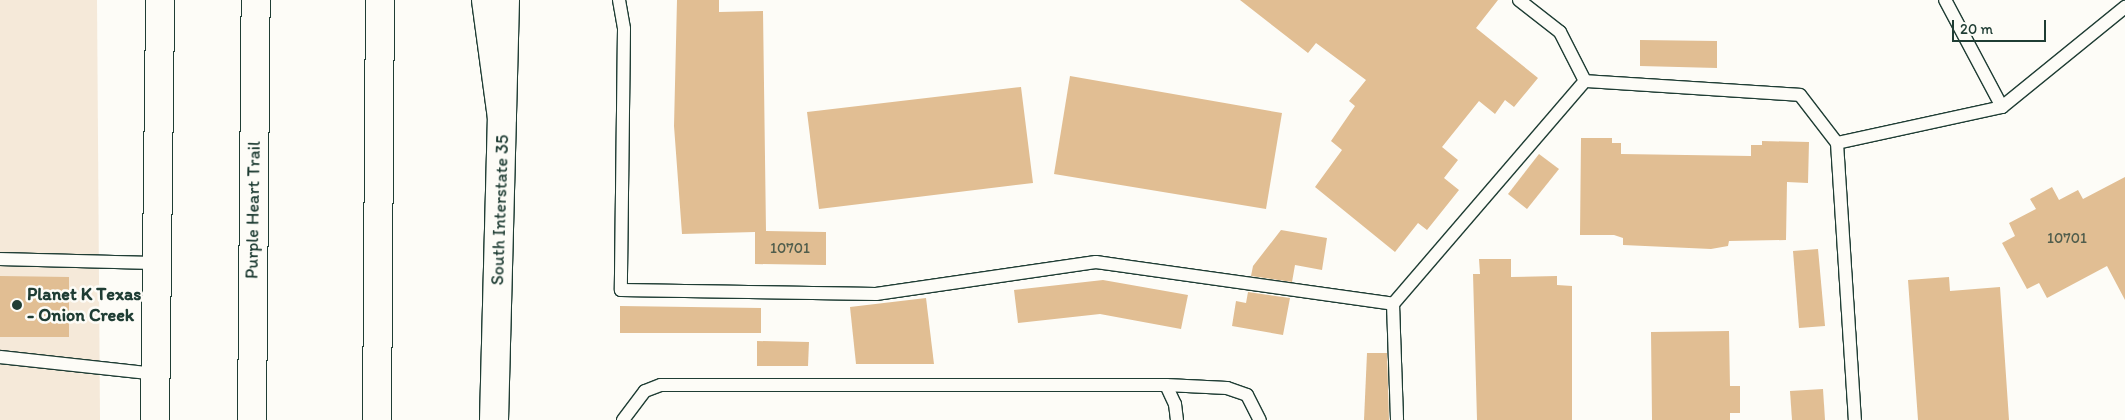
<!DOCTYPE html>
<style>
body{margin:0}
#map{position:relative;width:2125px;height:420px;overflow:hidden;background:#fdfcf7;font-family:Itim,sans-serif}
div>[style]{position:absolute}
.built>*{inset:0;background:#f5e9d9}
.building>*{inset:0;background:#e1be93}
.roads{filter:drop-shadow(1px 0 #1f3d34) drop-shadow(-1px 0 #1f3d34) drop-shadow(0 1px #1f3d34) drop-shadow(0 -1px #1f3d34)}
.service>*{height:12px;margin:-6px;padding:0 6px;transform-origin:6px;border-radius:6px;background:#fdfcf7}
.secondary>*{height:28px;margin:-14px;padding:0 14px;transform-origin:14px;border-radius:14px;background:#fdfcf7}
.motorway>*{height:28px;margin:-14px;padding:0 14px;transform-origin:14px;border-radius:14px;background:#fdfcf7}
.dots>*{width:14px;height:14px;translate:-50% -50%;box-sizing:border-box;border:2px solid #fdfcf7;border-radius:50%}
span{translate:-50% -50%;white-space:nowrap;text-align:center;line-height:1.15;-webkit-text-stroke:5px #fdfcf7;paint-order:stroke}
.number-label{font-size:15px;color:#505d4c}
.number-label span{-webkit-text-stroke-width:0}
.street-label{font-size:18px;color:#1f3d34}
.poi-label{font-size:18px;color:#1f3d34;font-weight:700}
.left{translate:0 -50%;text-align:left}
.scale{position:absolute;left:1952px;top:20px;width:94px;height:22px;box-sizing:border-box;border:2px solid #1f3d34;border-top:0;padding-left:6px;font-size:15px;line-height:18px;white-space:nowrap;color:#1f3d34;-webkit-text-stroke:4px #fdfcf7;paint-order:stroke}
</style>
<div id="map">
<div class="built">
<div style="clip-path:polygon(0 0,97px 0,100px 420px,0 420px)"></div>
</div>
<div class="building">
<div style="clip-path:polygon(677px 0,719px 0,719px 12px,763px 11px,766px 231px,826px 232px,826px 265px,755px 264px,755px 232px,682px 234px,674px 126px)"></div>
<div style="clip-path:polygon(1240px 0,1498px 0,1476px 28px,1538px 78px,1514px 107px,1505px 100px,1495px 114px,1479px 101px,1442px 147px,1458px 160px,1444px 178px,1459px 190px,1427px 230px,1418px 223px,1395px 252px,1315px 187px,1342px 150px,1331px 141px,1355px 106px,1349px 101px,1366px 80px,1316px 43px,1308px 53px)"></div>
<div style="clip-path:polygon(1640px 40px,1717px 41px,1717px 68px,1640px 66px)"></div>
<div style="clip-path:polygon(1070px 76px,1282px 113px,1266px 209px,1054px 174px)"></div>
<div style="clip-path:polygon(1021px 87px,1033px 183px,819px 209px,807px 112px)"></div>
<div style="clip-path:polygon(1581px 138px,1612px 138px,1612px 143px,1621px 143px,1621px 154px,1751px 156px,1751px 145px,1762px 145px,1762px 141px,1809px 142px,1808px 183px,1787px 182px,1786px 240px,1729px 241px,1728px 246px,1711px 249px,1623px 245px,1623px 238px,1614px 235px,1580px 235px)"></div>
<div style="clip-path:polygon(1539px 154px,1559px 169px,1527px 209px,1508px 194px)"></div>
<div style="clip-path:polygon(2125px 177px,2125px 300px,2107px 266px,2047px 298px,2039px 283px,2027px 289px,2002px 243px,2015px 236px,2009px 223px,2036px 209px,2030px 199px,2052px 187px,2059px 200px,2078px 190px,2083px 199px)"></div>
<div style="clip-path:polygon(1281px 230px,1327px 238px,1322px 270px,1295px 265px,1292px 282px,1251px 276px,1253px 266px)"></div>
<div style="clip-path:polygon(1818px 249px,1825px 326px,1799px 328px,1793px 251px)"></div>
<div style="clip-path:polygon(1479px 259px,1511px 259px,1511px 277px,1557px 276px,1557px 285px,1572px 286px,1572px 420px,1477px 420px,1473px 274px,1480px 274px)"></div>
<div style="clip-path:polygon(0 276px,69px 277px,69px 337px,0 337px)"></div>
<div style="clip-path:polygon(1949px 277px,1950px 291px,2000px 287px,2009px 420px,1918px 420px,1908px 280px)"></div>
<div style="clip-path:polygon(1103px 280px,1188px 295px,1181px 329px,1100px 314px,1018px 323px,1014px 290px)"></div>
<div style="clip-path:polygon(1248px 292px,1290px 298px,1283px 335px,1232px 326px,1236px 301px,1246px 303px)"></div>
<div style="clip-path:polygon(926px 298px,934px 364px,856px 364px,850px 307px)"></div>
<div style="clip-path:polygon(620px 306px,761px 308px,761px 333px,620px 333px)"></div>
<div style="clip-path:polygon(1729px 331px,1730px 386px,1740px 386px,1740px 413px,1730px 413px,1730px 420px,1652px 420px,1651px 332px)"></div>
<div style="clip-path:polygon(757px 341px,809px 342px,808px 366px,757px 366px)"></div>
<div style="clip-path:polygon(1367px 353px,1387px 353px,1389px 420px,1364px 420px)"></div>
<div style="clip-path:polygon(1823px 389px,1825px 420px,1792px 420px,1790px 391px)"></div>
</div>
<div class="roads">
<div class="service">
<div style="left:619px;top:0;width:29px;rotate:80deg"></div>
<div style="left:624px;top:29px;width:261px;rotate:90.7deg"></div>
<div style="left:621px;top:290px;width:255px;rotate:0.9deg"></div>
<div style="left:876px;top:294px;width:222px;rotate:-8.3deg"></div>
<div style="left:1096px;top:262px;width:300px;rotate:8deg"></div>
<div style="left:1393px;top:304px;width:294px;rotate:-49.3deg"></div>
<div style="left:1519px;top:0;width:52px;rotate:38deg"></div>
<div style="left:1560px;top:32px;width:55px;rotate:63deg"></div>
<div style="left:1585px;top:81px;width:215px;rotate:3.7deg"></div>
<div style="left:1800px;top:95px;width:61px;rotate:52.4deg"></div>
<div style="left:1837px;top:143px;width:169px;rotate:-12.3deg"></div>
<div style="left:2002px;top:107px;width:121px;rotate:-118deg"></div>
<div style="left:2002px;top:107px;width:159px;rotate:-39.1deg"></div>
<div style="left:1837px;top:143px;width:278px;rotate:86.3deg"></div>
<div style="left:0;top:259px;width:157px;rotate:1.5deg"></div>
<div style="left:1393px;top:304px;width:116px;rotate:88deg"></div>
<div style="left:0;top:357px;width:157px;rotate:6.2deg"></div>
<div style="left:1166px;top:385px;width:61px;rotate:2.8deg"></div>
<div style="left:1227px;top:388px;width:21px;rotate:19deg"></div>
<div style="left:1247px;top:395px;width:28px;rotate:63deg"></div>
<div style="left:623px;top:420px;width:36px;rotate:-53deg"></div>
<div style="left:645px;top:391px;width:17px;rotate:-21deg"></div>
<div style="left:661px;top:385px;width:505px"></div>
<div style="left:1166px;top:385px;width:21px;rotate:65deg"></div>
<div style="left:1175px;top:404px;width:16px;rotate:83deg"></div>
</div>
<div class="secondary">
<div style="left:155px;top:420px;width:420px;rotate:-89.3deg"></div>
<div style="left:494px;top:420px;width:420px;rotate:-88.5deg"></div>
</div>
<div class="motorway">
<div style="left:486px;top:0;width:119px;rotate:82.3deg"></div>
<div style="left:252px;top:420px;width:420px;rotate:-89.5deg"></div>
<div style="left:377px;top:420px;width:420px;rotate:-89.6deg"></div>
</div>
</div>
<div class="dots">
<div style="left:17px;top:305px;background:#1f3d34"></div>
</div>
<div class="number-label">
<span style="left:2067px;top:239px">10701</span>
<span style="left:790px;top:249px">10701</span>
</div>
<div class="street-label">
<span style="left:253px;top:210px;rotate:-89deg">Purple Heart Trail</span>
<span style="left:500px;top:210px;rotate:-88deg">South Interstate 35</span>
</div>
<div class="poi-label">
<span class="left" style="left:27px;top:305px">Planet K Texas<br>- Onion Creek</span>
</div>
<div class="scale">20 m</div>
</div>
